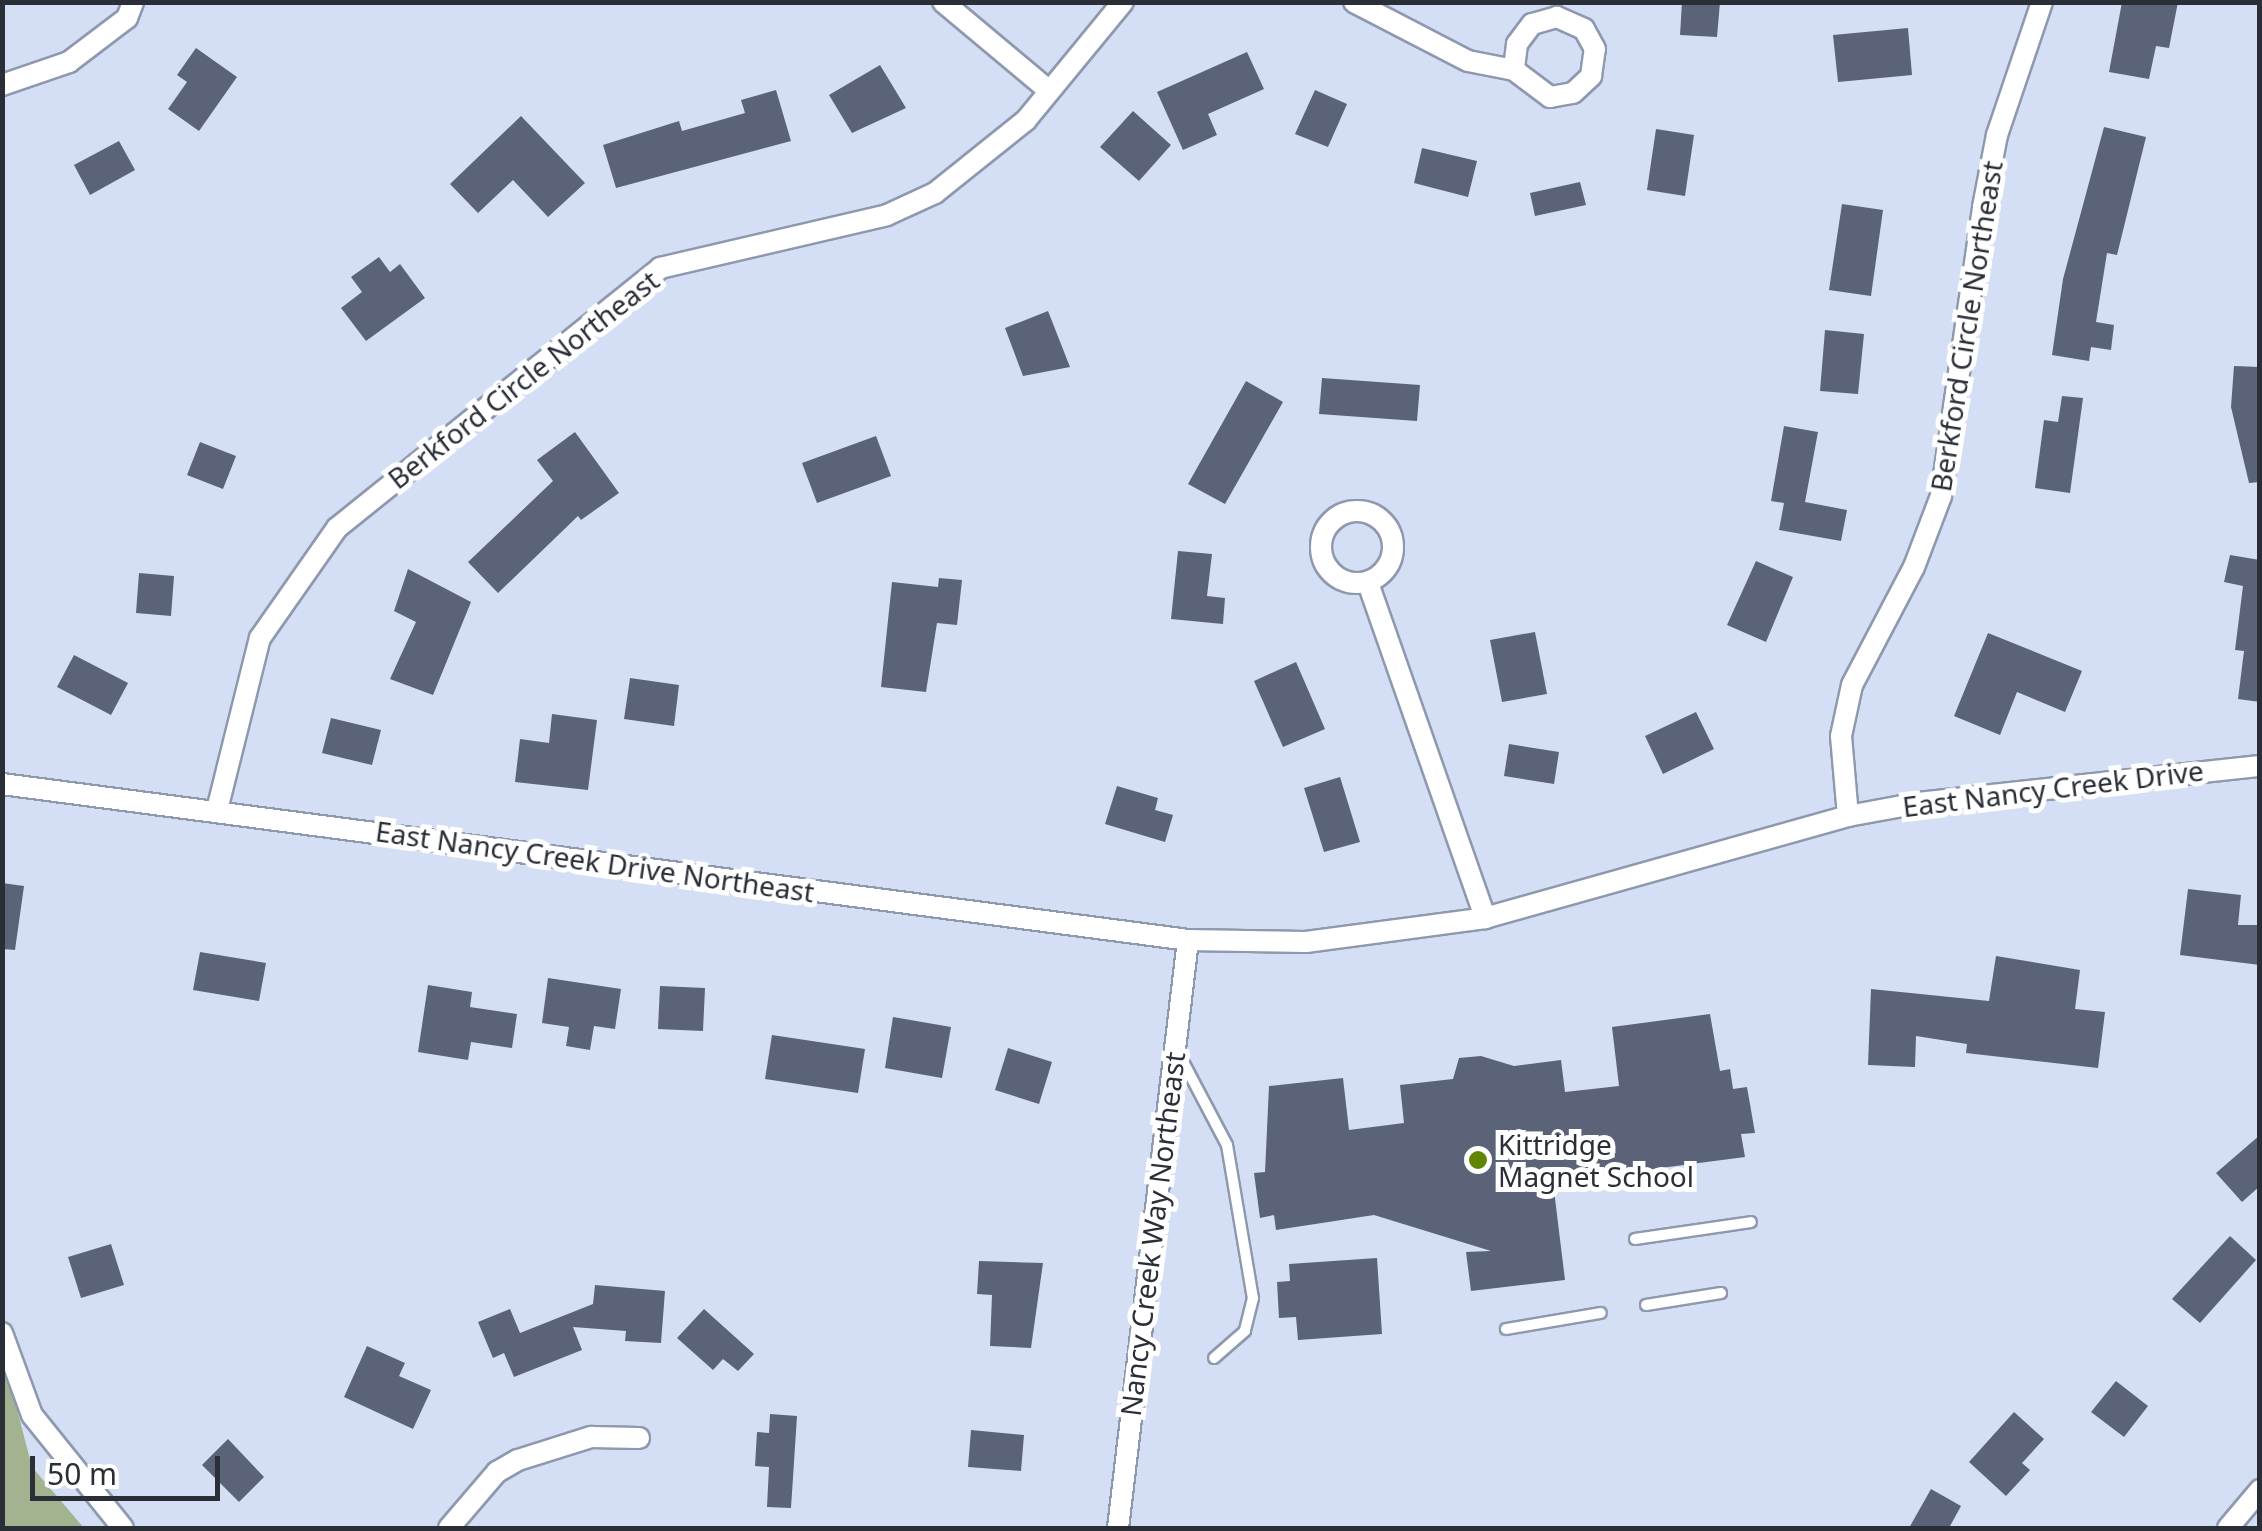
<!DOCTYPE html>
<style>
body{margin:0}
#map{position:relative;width:2262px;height:1531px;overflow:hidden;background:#d4dff6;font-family:"Noto Sans",sans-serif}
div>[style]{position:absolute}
.green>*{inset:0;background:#a4b38f}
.building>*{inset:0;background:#5a6377}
.roads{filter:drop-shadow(2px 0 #8e98ae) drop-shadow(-2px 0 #8e98ae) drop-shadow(0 2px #8e98ae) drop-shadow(0 -2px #8e98ae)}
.service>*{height:10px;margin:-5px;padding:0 5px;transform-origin:5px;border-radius:5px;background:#fff}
.minor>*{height:20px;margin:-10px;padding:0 10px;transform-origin:10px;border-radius:10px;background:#fff}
.minor>.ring{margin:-10px;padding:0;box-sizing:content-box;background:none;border:20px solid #fff;border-radius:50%}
.dots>*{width:28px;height:28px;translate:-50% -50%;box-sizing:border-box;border:5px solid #fff;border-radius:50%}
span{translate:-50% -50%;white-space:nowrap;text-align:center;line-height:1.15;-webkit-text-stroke:10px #fff;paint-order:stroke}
.street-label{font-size:28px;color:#2a2e37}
.poi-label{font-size:28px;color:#2a2e37}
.left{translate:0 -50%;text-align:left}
.frame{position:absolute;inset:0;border:5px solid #2a2e37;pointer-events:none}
.scale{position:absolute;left:30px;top:1456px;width:190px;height:45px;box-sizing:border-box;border:5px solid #2a2e37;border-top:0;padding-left:12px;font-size:30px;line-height:35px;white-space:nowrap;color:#2a2e37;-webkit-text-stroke:8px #fff;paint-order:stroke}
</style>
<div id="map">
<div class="green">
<div style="clip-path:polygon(2px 1352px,32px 1467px,84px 1528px,3px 1528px)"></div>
</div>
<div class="building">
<div style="clip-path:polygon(1682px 2px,1720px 2px,1717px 37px,1680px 35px)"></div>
<div style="clip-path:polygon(2122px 2px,2178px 2px,2169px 48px,2156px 46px,2149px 79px,2109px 72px)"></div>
<div style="clip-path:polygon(1908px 28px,1912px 75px,1838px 82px,1833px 35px)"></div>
<div style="clip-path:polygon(196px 48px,237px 77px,199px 131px,168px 109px,187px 82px,177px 75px)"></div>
<div style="clip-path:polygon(1247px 52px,1264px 89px,1208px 114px,1217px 135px,1183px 150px,1157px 92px)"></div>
<div style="clip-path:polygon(880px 65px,906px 108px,852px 133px,829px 95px)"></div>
<div style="clip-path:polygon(776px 90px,791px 141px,616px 188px,603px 145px,679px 121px,682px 131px,745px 113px,741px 100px)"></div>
<div style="clip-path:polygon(1315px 90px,1347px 104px,1328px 147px,1295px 134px)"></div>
<div style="clip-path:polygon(1133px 111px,1171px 145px,1139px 181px,1100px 147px)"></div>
<div style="clip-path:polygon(521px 116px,585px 183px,548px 217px,513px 180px,478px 213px,450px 184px)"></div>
<div style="clip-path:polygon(2104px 127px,2146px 137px,2117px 255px,2107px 253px,2096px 322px,2114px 325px,2111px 350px,2091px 347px,2089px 361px,2052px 355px,2063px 279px)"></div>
<div style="clip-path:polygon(1656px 129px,1694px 135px,1685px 196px,1647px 190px)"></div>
<div style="clip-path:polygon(119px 141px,135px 170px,90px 195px,74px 165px)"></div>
<div style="clip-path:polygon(1422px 148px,1477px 161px,1468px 197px,1414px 183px)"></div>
<div style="clip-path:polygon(1580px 182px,1586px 205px,1535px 216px,1530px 193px)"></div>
<div style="clip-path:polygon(1842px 204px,1883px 210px,1871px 296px,1829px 290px)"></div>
<div style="clip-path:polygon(379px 257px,390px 272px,400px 264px,425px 298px,366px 341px,341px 308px,362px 292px,351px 277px)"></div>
<div style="clip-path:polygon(1048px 311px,1070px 367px,1023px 376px,1005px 328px)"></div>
<div style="clip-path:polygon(1825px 330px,1864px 334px,1858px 394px,1820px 391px)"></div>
<div style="clip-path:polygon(2234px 366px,2260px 367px,2260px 482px,2249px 483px,2231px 407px)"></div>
<div style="clip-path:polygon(1322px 378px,1420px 385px,1417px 421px,1319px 414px)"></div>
<div style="clip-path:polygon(1246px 381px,1283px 402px,1225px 504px,1188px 484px)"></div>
<div style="clip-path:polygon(2062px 396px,2083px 398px,2070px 493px,2035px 488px,2044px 420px,2058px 422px)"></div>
<div style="clip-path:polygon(1784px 426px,1818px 432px,1805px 502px,1847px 510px,1841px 541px,1779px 530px,1784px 503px,1771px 501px)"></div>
<div style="clip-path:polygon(575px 432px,619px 493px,581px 520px,578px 516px,498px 593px,468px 562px,553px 481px,537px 460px)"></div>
<div style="clip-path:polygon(876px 436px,891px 476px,817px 503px,802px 463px)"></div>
<div style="clip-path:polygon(200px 442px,236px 456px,223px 489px,187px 475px)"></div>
<div style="clip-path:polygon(1178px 551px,1212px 554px,1207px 596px,1225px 598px,1223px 624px,1171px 619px)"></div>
<div style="clip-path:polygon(2230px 555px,2260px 560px,2260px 702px,2238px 699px,2244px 651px,2235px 650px,2243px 586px,2224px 582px)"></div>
<div style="clip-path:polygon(1756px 561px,1793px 577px,1766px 642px,1727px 625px)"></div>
<div style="clip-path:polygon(408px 569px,471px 602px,433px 695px,390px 679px,416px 622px,394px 611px)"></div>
<div style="clip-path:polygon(139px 573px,174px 576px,171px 616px,136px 613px)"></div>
<div style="clip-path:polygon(939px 578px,962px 580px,957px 625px,937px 623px,926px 692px,881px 687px,892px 582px,938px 587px)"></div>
<div style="clip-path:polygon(1535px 632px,1547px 694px,1502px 702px,1490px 640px)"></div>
<div style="clip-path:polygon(1988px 633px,2082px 671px,2065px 712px,2017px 692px,2000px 735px,1954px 716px)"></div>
<div style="clip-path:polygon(74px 655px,128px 683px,111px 715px,57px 687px)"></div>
<div style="clip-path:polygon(1296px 662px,1325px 729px,1283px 747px,1254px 681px)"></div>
<div style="clip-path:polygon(630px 678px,679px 685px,674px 726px,624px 719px)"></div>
<div style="clip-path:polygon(1696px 712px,1714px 749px,1663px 774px,1645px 736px)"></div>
<div style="clip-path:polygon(552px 714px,597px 720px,588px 790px,515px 782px,520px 739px,549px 743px)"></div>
<div style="clip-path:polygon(331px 718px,381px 730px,372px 765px,322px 753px)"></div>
<div style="clip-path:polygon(1509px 744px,1559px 752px,1554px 784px,1504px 776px)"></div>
<div style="clip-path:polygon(1340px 777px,1360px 842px,1324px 852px,1304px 788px)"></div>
<div style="clip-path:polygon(1117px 786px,1158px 798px,1155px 810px,1173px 815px,1165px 842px,1105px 824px)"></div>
<div style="clip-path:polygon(2px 883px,24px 886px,15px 950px,2px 949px)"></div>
<div style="clip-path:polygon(2188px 889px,2241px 895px,2238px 925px,2260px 925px,2260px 965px,2180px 955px)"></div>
<div style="clip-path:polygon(200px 952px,266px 963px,259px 1001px,193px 990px)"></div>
<div style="clip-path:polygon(1996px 956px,2080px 970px,2075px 1009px,2105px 1012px,2098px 1068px,1966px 1053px,1967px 1044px,1916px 1036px,1915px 1067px,1868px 1065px,1871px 989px,1989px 1001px)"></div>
<div style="clip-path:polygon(548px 978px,621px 989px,615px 1029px,594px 1026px,590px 1050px,566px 1046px,569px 1027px,542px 1023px)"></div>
<div style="clip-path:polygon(428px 985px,472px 992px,470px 1007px,517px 1014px,512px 1048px,471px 1042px,468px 1060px,418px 1052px)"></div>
<div style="clip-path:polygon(660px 986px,705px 988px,703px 1031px,658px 1029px)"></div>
<div style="clip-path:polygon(1710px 1014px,1720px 1071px,1730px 1069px,1733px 1089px,1747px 1087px,1755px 1133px,1741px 1134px,1745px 1157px,1553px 1182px,1565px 1280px,1471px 1291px,1466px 1252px,1491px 1251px,1374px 1215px,1276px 1230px,1274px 1215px,1260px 1218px,1254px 1173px,1265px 1172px,1269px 1086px,1343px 1078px,1349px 1130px,1404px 1123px,1400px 1085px,1453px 1079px,1459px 1058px,1481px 1056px,1514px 1066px,1561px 1060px,1565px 1092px,1619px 1086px,1612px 1027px)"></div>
<div style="clip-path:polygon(893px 1017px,951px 1027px,942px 1078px,885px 1068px)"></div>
<div style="clip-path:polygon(772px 1035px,865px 1049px,858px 1093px,765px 1079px)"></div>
<div style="clip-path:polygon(1008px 1048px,1052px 1062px,1039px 1104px,995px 1090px)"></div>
<div style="clip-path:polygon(2260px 1135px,2260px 1186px,2242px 1202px,2216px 1173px)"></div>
<div style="clip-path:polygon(2230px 1236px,2256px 1260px,2200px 1323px,2172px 1299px)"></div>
<div style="clip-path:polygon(111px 1244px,124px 1285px,81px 1298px,68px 1257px)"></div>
<div style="clip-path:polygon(1377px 1258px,1382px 1334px,1298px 1340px,1296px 1317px,1279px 1318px,1277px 1282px,1290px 1281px,1289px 1264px)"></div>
<div style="clip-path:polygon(979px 1261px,1043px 1263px,1031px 1348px,990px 1346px,992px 1295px,977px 1294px)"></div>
<div style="clip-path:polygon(595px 1285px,665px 1291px,661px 1343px,625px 1341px,626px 1331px,573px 1327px,582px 1350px,514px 1377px,504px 1353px,493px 1358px,478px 1322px,510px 1309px,520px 1333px,593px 1304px)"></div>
<div style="clip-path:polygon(704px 1309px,754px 1354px,738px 1371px,723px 1359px,713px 1370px,677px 1338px)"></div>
<div style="clip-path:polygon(367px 1346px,405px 1363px,399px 1376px,431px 1390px,413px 1429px,344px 1397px)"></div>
<div style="clip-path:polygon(2116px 1381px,2148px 1406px,2124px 1437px,2091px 1412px)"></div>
<div style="clip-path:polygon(2014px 1412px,2044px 1439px,2022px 1463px,2030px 1470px,2006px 1496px,1969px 1462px)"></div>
<div style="clip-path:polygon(770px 1414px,797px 1416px,791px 1508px,767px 1507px,769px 1467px,755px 1466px,757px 1432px,769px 1433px)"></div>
<div style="clip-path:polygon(971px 1430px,1024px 1435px,1021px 1471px,968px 1467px)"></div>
<div style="clip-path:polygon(228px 1439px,264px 1477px,239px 1502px,202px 1465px)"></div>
<div style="clip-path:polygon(1931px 1489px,1961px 1506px,1949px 1528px,1909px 1528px)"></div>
</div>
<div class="roads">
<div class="service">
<div style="left:1179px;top:1054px;width:103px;rotate:62.2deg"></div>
<div style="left:1227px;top:1145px;width:155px;rotate:80.4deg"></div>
<div style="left:1253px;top:1298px;width:34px;rotate:104deg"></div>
<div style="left:1245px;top:1331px;width:41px;rotate:138.9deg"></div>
<div style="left:1635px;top:1239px;width:117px;rotate:-8.3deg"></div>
<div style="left:1646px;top:1305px;width:76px;rotate:-9.1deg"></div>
<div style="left:1506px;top:1329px;width:96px;rotate:-9.6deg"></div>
</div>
<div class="minor">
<div style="left:943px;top:2px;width:134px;rotate:39.9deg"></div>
<div style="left:1354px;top:2px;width:128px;rotate:27.4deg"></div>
<div style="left:1468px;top:61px;width:47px;rotate:11.1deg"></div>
<div style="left:1514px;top:70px;width:45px;rotate:36.9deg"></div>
<div style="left:1550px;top:97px;width:23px;rotate:-10deg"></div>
<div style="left:1573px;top:93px;width:25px;rotate:-43deg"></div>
<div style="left:1591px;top:76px;width:27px;rotate:-82deg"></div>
<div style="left:1595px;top:49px;width:23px;rotate:-119deg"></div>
<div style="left:1584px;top:29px;width:30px;rotate:-156deg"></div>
<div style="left:1557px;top:17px;width:26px;rotate:164deg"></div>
<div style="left:1532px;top:24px;width:25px;rotate:127deg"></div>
<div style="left:1517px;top:44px;width:26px;rotate:97deg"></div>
<div style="left:2px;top:85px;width:71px;rotate:-18.9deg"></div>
<div style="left:69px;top:62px;width:73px;rotate:-37.2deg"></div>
<div style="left:127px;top:18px;width:17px;rotate:-69deg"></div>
<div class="ring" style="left:1321px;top:511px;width:52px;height:52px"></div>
<div style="left:1368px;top:583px;width:355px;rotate:70.7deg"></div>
<div style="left:2px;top:784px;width:1196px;rotate:7.49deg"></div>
<div style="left:1188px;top:940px;width:118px;rotate:1deg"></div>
<div style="left:1306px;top:942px;width:181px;rotate:-7.6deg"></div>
<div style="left:1485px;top:918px;width:377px;rotate:-15.7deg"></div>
<div style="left:1848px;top:816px;width:71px;rotate:-10.5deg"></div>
<div style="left:1918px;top:803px;width:344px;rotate:-6.2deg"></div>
<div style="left:217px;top:810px;width:177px;rotate:-76deg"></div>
<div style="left:260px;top:638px;width:134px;rotate:-55deg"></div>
<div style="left:337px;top:528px;width:415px;rotate:-38.8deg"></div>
<div style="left:660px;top:268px;width:233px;rotate:-13.1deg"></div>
<div style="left:887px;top:215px;width:53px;rotate:-24.6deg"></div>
<div style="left:935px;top:193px;width:117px;rotate:-38.7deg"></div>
<div style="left:1026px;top:120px;width:153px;rotate:-50.6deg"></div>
<div style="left:1848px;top:816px;width:80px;rotate:-95deg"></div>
<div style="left:1841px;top:736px;width:52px;rotate:-77.8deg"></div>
<div style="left:1852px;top:685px;width:133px;rotate:-62.3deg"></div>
<div style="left:1914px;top:567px;width:76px;rotate:-69.2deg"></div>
<div style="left:1941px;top:496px;width:292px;rotate:-81.7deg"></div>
<div style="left:1983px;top:207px;width:73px;rotate:-79deg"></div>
<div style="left:1997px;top:135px;width:140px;rotate:-71.3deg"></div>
<div style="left:2px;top:1333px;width:87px;rotate:69.9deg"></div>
<div style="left:32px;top:1415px;width:145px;rotate:51.2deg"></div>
<div style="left:449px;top:1528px;width:74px;rotate:-49.4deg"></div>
<div style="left:497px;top:1472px;width:24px;rotate:-30deg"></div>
<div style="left:518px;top:1460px;width:77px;rotate:-17.5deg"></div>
<div style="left:591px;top:1437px;width:48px;rotate:1.2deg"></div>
<div style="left:1118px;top:1528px;width:592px;rotate:-83.21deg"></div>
<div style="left:2228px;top:1528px;width:50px;rotate:-49.9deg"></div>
</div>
</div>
<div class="dots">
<div style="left:1478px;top:1160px;background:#618504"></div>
</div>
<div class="street-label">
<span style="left:1966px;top:326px;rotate:-81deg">Berkford Circle Northeast</span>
<span style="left:523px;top:379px;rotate:-38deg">Berkford Circle Northeast</span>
<span style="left:2053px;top:788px;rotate:-7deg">East Nancy Creek Drive</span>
<span style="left:595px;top:861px;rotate:8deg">East Nancy Creek Drive Northeast</span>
<span style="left:1152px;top:1234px;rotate:-83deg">Nancy Creek Way Northeast</span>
</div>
<div class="poi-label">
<span class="left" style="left:1498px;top:1160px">Kittridge<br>Magnet School</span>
</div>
<div class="frame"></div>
<div class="scale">50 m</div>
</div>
